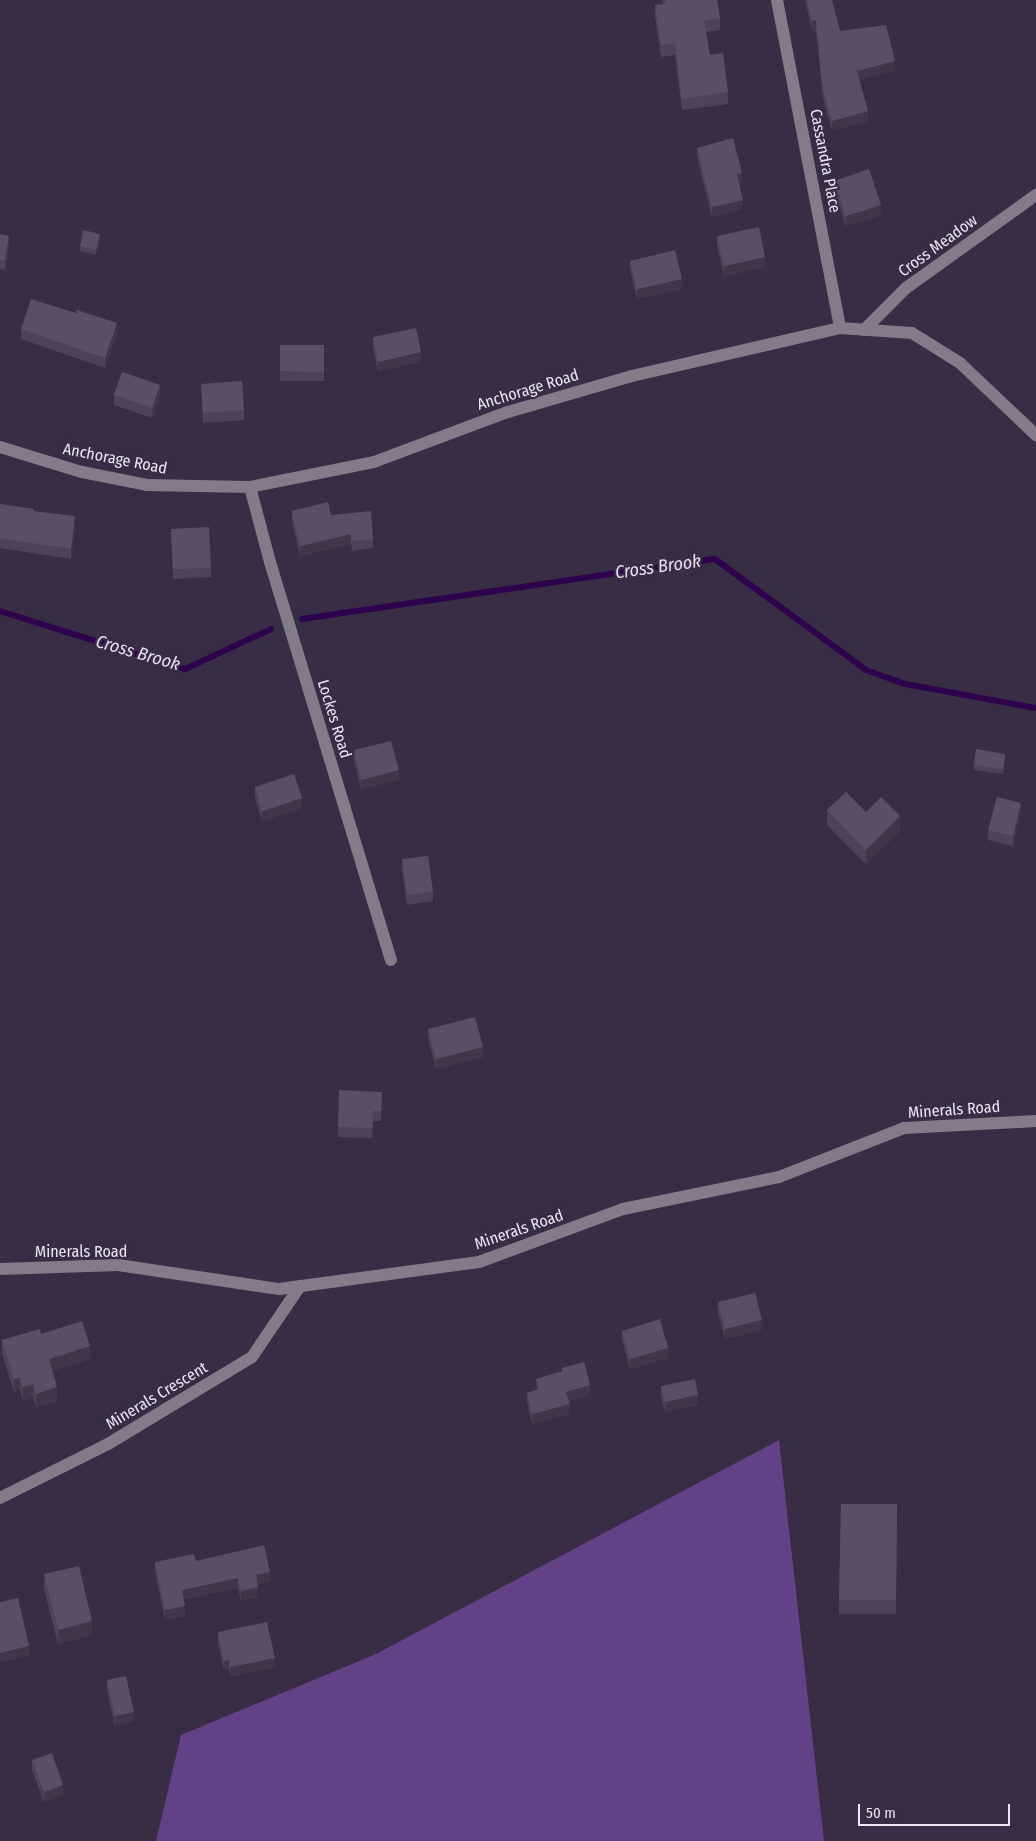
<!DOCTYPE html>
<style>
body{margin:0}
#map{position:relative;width:1036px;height:1841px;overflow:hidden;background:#372d44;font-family:"Fira Sans Condensed",sans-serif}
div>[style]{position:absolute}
.green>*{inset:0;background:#634187}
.stream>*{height:6px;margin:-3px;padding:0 3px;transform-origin:3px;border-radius:3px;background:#2e024d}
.minor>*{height:12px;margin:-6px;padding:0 6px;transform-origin:6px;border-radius:6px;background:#817c88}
.wall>*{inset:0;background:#4d4359}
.shaded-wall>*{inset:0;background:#3e3749}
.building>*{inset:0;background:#594e68}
span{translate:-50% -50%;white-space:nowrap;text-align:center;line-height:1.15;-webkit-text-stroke:4.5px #372d44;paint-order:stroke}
.street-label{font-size:16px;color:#ebe5f4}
.water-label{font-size:18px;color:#e5ddf2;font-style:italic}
.scale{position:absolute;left:858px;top:1804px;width:152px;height:22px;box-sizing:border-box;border:2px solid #ebe5f4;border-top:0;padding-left:6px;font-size:15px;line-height:18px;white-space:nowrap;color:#ebe5f4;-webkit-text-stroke:4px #372d44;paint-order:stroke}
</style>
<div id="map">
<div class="green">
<div style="clip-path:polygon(779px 1440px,824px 1841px,156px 1841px,181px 1735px,376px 1654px)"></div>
</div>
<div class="stream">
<div style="left:0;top:611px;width:194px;rotate:17.4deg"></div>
<div style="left:185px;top:669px;width:95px;rotate:-24.9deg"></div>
<div style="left:302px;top:619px;width:417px;rotate:-8.3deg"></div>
<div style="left:715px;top:559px;width:187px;rotate:36.3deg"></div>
<div style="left:866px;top:670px;width:41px;rotate:19.7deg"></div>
<div style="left:905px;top:684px;width:133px;rotate:10.4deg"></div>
</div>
<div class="minor">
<div style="left:777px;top:0;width:334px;rotate:79.1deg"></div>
<div style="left:864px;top:330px;width:59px;rotate:-45deg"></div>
<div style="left:906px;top:288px;width:160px;rotate:-35.6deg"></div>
<div style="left:0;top:447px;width:86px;rotate:17deg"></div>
<div style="left:82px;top:472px;width:66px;rotate:11.3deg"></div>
<div style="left:147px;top:485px;width:103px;rotate:1.1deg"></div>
<div style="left:250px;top:487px;width:126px;rotate:-11.4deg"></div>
<div style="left:374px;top:462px;width:143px;rotate:-20.5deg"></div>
<div style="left:508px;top:412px;width:129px;rotate:-16.2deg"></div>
<div style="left:632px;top:376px;width:213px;rotate:-13deg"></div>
<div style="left:840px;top:328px;width:72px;rotate:4deg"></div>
<div style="left:912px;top:333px;width:57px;rotate:32deg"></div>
<div style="left:960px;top:363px;width:105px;rotate:43.5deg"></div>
<div style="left:250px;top:487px;width:78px;rotate:75.1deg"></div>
<div style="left:270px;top:562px;width:416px;rotate:73.1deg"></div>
<div style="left:0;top:1269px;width:118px;rotate:-1.9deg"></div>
<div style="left:118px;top:1265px;width:163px;rotate:8.5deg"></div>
<div style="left:279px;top:1289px;width:202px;rotate:-7.7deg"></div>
<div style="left:479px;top:1262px;width:153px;rotate:-20.2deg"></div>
<div style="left:623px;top:1209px;width:159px;rotate:-11.6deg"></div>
<div style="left:779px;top:1177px;width:134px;rotate:-21.4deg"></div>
<div style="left:904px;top:1128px;width:132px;rotate:-3deg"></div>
<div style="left:0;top:1498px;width:121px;rotate:-26.6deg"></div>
<div style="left:108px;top:1444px;width:168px;rotate:-31.1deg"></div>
<div style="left:252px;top:1357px;width:86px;rotate:-55.9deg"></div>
</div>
<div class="wall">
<div style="clip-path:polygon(662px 0,717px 0,720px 18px,720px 30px,706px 32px,710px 55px,728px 92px,728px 104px,682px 110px,675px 55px,661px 57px,655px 17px,655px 5px,663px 4px)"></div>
<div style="clip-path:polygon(805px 0,832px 0,840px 31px,895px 70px,859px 80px,868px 121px,832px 130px,823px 99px,816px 30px,812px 31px)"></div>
<div style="clip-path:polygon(697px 148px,742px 182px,739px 183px,743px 209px,712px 217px,697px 157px)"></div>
<div style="clip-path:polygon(834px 181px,881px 215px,846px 226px,834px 191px)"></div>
<div style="clip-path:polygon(0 234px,9px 246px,5px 270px,0 269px)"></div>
<div style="clip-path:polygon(717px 236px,765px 267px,724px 276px,717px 246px)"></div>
<div style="clip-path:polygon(100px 239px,96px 255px,80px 251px,80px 246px)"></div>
<div style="clip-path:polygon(630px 261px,682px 289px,637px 299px,630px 270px)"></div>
<div style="clip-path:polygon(21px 329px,117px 333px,105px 368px,21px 339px)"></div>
<div style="clip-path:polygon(373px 337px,421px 362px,378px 371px,373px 347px)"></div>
<div style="clip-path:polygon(280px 345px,324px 345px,324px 381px,280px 381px)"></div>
<div style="clip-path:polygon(201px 384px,244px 410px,244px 420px,203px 423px)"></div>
<div style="clip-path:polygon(114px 395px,160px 395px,152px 418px,114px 405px)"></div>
<div style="clip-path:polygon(0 504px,34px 511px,75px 526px,71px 559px,0 548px)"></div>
<div style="clip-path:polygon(292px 511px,331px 515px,373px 539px,373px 548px,352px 551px,351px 544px,300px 556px,292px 521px)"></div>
<div style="clip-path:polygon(171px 529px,211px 568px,211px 577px,173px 579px)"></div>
<div style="clip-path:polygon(354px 750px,399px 780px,361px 789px,354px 760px)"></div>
<div style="clip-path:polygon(1005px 759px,1003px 774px,974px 770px,974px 765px)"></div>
<div style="clip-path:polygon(255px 787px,302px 808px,262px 821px,255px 797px)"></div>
<div style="clip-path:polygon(827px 810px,866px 812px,900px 831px,866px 864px,827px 825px)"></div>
<div style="clip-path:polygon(1021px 813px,1013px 846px,988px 840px,988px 830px)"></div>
<div style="clip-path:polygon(402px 859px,433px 891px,433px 901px,407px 905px,402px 869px)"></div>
<div style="clip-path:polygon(428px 1029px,483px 1057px,436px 1069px,428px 1038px)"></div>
<div style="clip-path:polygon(382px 1101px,381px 1121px,373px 1121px,372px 1138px,338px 1137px,338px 1127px)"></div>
<div style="clip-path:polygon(718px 1302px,762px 1330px,725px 1339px,718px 1312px)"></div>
<div style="clip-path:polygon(622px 1331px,668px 1358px,630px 1369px,622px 1340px)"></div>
<div style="clip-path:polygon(41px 1334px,90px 1359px,52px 1371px,57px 1401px,36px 1407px,33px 1397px,23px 1401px,20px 1390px,14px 1392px,2px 1354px,2px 1340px)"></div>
<div style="clip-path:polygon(562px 1368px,590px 1395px,569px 1401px,570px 1414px,532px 1424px,527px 1403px,527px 1393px,537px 1390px,536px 1379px,562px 1372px)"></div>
<div style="clip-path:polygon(661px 1386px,698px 1405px,665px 1412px,661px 1396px)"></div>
<div style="clip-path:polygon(841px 1504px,897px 1504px,896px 1614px,839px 1614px)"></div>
<div style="clip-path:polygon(196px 1561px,270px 1581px,258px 1584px,258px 1597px,241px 1601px,238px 1588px,184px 1599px,185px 1616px,165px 1620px,155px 1572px,155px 1562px)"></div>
<div style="clip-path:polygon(44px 1574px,92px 1635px,58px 1644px,44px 1589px)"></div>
<div style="clip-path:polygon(218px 1632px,275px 1667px,230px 1677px,229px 1669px,224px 1670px,218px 1642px)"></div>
<div style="clip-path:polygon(107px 1680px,134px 1721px,115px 1726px,107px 1690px)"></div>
<div style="clip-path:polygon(32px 1760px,63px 1795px,44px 1802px,32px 1770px)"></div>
</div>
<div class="shaded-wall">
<div style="clip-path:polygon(816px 20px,816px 30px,812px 31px,812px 21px)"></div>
<div style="clip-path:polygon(895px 61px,895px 70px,857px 81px,857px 71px)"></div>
<div style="clip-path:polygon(868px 111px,868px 121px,832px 130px,832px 121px)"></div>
<div style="clip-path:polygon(742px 173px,742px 182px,737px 184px,737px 174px)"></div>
<div style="clip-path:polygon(743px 200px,743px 209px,712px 217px,712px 207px)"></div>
<div style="clip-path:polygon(881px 205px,881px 215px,846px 226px,846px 216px)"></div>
<div style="clip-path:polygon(100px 234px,100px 239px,96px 255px,96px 250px)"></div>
<div style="clip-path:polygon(9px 236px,9px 246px,5px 270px,5px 260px)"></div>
<div style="clip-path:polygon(765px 257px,765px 267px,724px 276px,724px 266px)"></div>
<div style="clip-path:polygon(682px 279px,682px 289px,637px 299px,637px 289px)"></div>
<div style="clip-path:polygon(117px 323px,117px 333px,105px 368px,105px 358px)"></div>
<div style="clip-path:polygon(421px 352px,421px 362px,378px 371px,378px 362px)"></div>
<div style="clip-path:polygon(160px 385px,160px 395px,152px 418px,152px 408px)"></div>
<div style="clip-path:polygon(75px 516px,75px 526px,71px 559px,71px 549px)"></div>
<div style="clip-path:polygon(351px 534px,351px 544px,300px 556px,300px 546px)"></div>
<div style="clip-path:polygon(399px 770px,399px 780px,361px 789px,361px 780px)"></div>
<div style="clip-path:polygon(302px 798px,302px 808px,262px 821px,262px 811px)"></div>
<div style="clip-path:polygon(1021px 803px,1021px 813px,1013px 846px,1013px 836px)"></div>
<div style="clip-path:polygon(900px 816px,900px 831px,866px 864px,866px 850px)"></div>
<div style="clip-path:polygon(483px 1047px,483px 1057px,436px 1069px,436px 1059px)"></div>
<div style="clip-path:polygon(762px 1320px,762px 1330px,725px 1339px,725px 1329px)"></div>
<div style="clip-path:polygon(90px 1346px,90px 1359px,49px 1372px,49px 1359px)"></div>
<div style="clip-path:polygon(668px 1348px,668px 1358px,630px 1369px,630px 1359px)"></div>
<div style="clip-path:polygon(20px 1377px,20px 1390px,14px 1392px,14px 1379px)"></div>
<div style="clip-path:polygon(33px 1384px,33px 1397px,23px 1401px,23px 1387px)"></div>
<div style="clip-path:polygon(590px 1385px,590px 1395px,566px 1402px,566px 1392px)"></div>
<div style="clip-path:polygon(57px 1387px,57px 1401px,36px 1407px,36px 1394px)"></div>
<div style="clip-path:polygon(698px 1395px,698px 1405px,665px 1412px,665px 1402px)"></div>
<div style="clip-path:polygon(570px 1404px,570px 1414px,532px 1424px,532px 1414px)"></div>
<div style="clip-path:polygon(270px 1572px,270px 1581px,256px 1585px,256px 1575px)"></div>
<div style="clip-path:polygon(238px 1578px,238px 1588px,182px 1600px,182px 1590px)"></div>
<div style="clip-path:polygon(258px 1587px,258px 1597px,241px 1601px,241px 1591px)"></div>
<div style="clip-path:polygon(185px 1606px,185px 1616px,165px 1620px,165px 1610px)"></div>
<div style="clip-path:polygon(92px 1621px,92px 1635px,58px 1644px,58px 1630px)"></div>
<div style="clip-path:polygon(29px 1646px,29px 1656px,0 1663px,0 1653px)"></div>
<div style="clip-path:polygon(275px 1658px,275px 1667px,230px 1677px,230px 1667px)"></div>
<div style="clip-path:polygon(229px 1660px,229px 1669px,224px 1670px,224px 1661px)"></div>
<div style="clip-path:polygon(134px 1712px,134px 1721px,115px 1726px,115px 1716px)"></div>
<div style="clip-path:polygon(63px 1785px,63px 1795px,44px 1802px,44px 1792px)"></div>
</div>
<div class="building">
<div style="clip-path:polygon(666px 0,717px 0,720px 18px,704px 21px,710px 55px,723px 53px,728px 92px,682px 99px,675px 43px,661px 46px,655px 5px,667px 4px)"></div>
<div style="clip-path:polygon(807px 0,832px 0,840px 31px,886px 25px,895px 61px,857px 71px,868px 111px,832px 121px,823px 89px,816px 20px,812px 21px)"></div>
<div style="clip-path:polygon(733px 138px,742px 173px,737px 174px,743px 200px,712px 207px,697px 148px)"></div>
<div style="clip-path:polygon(869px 169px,881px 205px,846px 216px,834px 181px)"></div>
<div style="clip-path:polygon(759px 227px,765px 257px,724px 266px,717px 236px)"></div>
<div style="clip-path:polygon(83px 230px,100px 234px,96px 250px,80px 246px)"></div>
<div style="clip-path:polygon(0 234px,9px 236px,5px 260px,0 260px)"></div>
<div style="clip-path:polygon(675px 250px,682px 279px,637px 289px,630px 261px)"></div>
<div style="clip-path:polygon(31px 299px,76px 313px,77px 310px,117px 323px,105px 358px,21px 329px)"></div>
<div style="clip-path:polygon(416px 328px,421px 352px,378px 362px,373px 337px)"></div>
<div style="clip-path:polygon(280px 345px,324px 345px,324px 372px,280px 371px)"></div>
<div style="clip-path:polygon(122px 372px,160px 385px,152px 408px,114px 395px)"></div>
<div style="clip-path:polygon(242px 381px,244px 410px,203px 413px,201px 384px)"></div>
<div style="clip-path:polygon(328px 502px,331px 515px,371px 511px,373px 539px,352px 541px,351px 534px,300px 546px,292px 511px)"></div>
<div style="clip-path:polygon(0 504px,34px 509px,33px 511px,75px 516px,71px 549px,0 538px)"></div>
<div style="clip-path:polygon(209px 527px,211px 568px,173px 569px,171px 529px)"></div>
<div style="clip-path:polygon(391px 741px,399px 770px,361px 780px,354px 750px)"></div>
<div style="clip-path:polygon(976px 749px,1005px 754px,1003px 769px,974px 765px)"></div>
<div style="clip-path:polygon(294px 774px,302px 798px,262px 811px,255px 787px)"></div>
<div style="clip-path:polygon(846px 792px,866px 812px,881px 797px,900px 816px,866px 850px,827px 810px)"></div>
<div style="clip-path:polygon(997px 797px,1021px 803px,1013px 836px,988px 830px)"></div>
<div style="clip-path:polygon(428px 856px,433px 891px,407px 895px,402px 859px)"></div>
<div style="clip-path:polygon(475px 1017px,483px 1047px,436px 1059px,428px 1029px)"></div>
<div style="clip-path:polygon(339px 1090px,382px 1092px,381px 1111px,373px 1111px,372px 1128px,338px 1127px)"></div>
<div style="clip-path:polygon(755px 1293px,762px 1320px,725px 1329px,718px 1302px)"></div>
<div style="clip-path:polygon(660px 1319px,668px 1348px,630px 1359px,622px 1331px)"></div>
<div style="clip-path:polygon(82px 1321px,90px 1346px,49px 1359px,57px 1387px,36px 1394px,33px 1384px,23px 1387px,20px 1377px,14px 1379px,2px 1340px,40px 1329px,41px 1334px)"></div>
<div style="clip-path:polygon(584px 1362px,590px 1385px,566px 1392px,570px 1404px,532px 1414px,527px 1393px,539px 1389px,536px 1379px,563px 1371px,562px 1368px)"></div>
<div style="clip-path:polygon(695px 1379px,698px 1395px,665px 1402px,661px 1386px)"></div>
<div style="clip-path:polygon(841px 1504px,897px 1504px,896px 1600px,839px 1600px)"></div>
<div style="clip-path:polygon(264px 1545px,270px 1572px,256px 1575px,258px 1587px,241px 1591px,238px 1578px,182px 1590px,185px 1606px,165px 1610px,155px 1562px,194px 1554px,196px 1561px)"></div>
<div style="clip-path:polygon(79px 1566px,92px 1621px,58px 1630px,44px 1574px)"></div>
<div style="clip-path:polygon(18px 1598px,29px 1646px,0 1653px,0 1602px)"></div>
<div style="clip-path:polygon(267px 1622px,275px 1658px,230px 1667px,229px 1660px,224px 1661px,218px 1632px)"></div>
<div style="clip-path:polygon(126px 1676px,134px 1712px,115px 1716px,107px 1680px)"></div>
<div style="clip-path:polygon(52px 1753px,63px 1785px,44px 1792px,32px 1760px)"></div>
</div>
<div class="street-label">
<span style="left:825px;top:161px;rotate:79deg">Cassandra Place</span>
<span style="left:938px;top:246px;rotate:-36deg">Cross Meadow</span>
<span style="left:528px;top:390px;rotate:-17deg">Anchorage Road</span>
<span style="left:115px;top:459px;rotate:11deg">Anchorage Road</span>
<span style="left:334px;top:719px;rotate:73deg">Lockes Road</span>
<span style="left:954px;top:1110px;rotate:-4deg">Minerals Road</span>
<span style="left:519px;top:1230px;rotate:-19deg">Minerals Road</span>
<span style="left:81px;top:1252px">Minerals Road</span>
<span style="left:157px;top:1396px;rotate:-31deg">Minerals Crescent</span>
</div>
<div class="water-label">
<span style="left:658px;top:567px;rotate:-8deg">Cross Brook</span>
<span style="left:138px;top:653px;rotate:16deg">Cross Brook</span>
</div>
<div class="scale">50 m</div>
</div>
